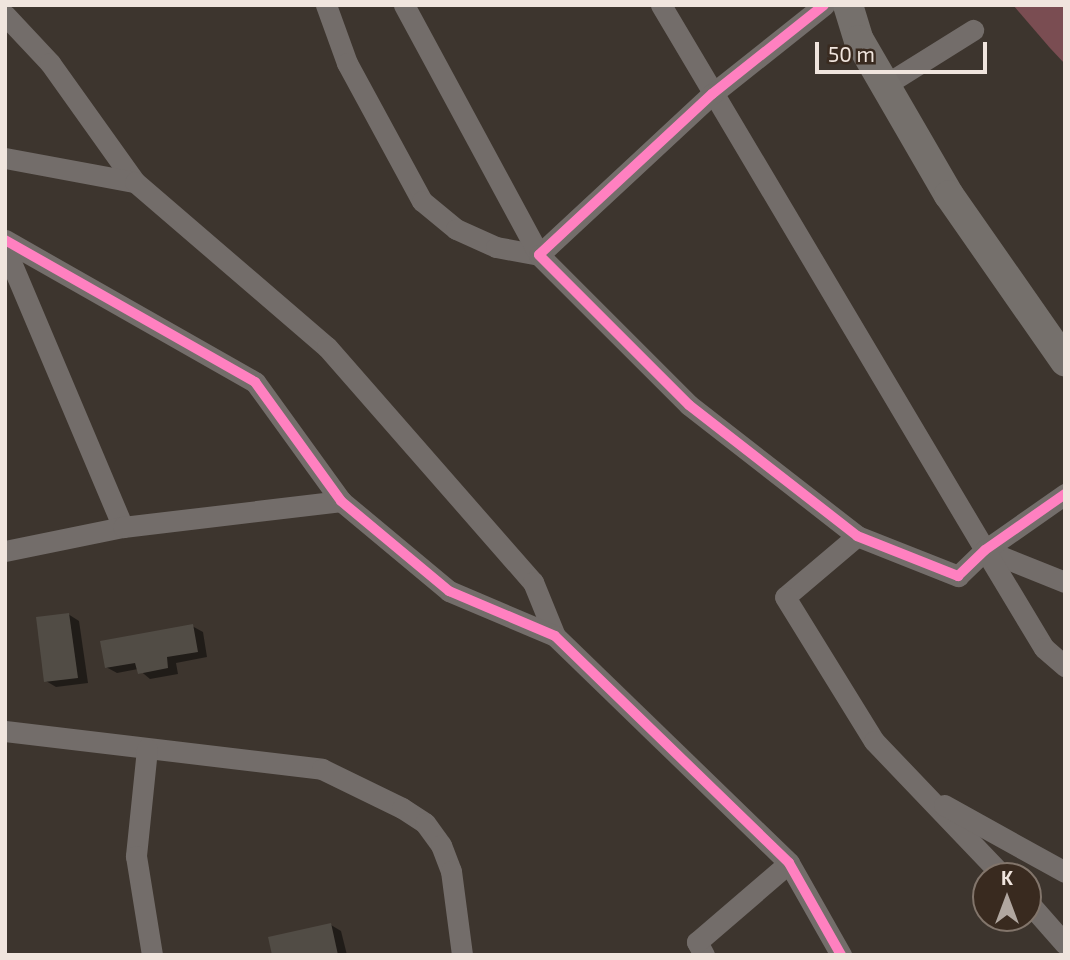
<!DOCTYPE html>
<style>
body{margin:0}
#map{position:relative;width:1070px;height:960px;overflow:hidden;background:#3d352e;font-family:"Exo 2",sans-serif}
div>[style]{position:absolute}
.green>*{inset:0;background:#7a4d52}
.shadow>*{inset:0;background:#0007}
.building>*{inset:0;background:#514c45}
.street>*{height:21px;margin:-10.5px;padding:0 10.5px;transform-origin:10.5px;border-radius:10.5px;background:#736d6a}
.secondary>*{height:30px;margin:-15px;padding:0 15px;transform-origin:15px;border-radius:15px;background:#75706c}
.cycleway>*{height:10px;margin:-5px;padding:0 5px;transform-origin:5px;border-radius:5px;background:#ff80c0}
span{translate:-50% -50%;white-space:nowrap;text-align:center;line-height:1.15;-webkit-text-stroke:7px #392a1f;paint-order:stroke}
.frame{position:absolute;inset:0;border:7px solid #f0e5de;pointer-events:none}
.north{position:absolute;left:972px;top:862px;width:70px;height:70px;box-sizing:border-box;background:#392a1f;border:2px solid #82756b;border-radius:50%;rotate:0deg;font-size:19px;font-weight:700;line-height:28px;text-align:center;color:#f0e5de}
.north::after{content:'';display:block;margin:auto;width:24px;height:32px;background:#b1a7a0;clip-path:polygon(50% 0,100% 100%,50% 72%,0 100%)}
.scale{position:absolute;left:815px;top:42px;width:172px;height:32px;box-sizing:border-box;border:4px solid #f0e5de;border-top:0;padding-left:9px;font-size:21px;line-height:24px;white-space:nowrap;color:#f0e5de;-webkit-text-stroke:5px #392a1f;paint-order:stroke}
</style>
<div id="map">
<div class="green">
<div style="clip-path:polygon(1013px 5px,1065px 5px,1065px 64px,1050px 48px)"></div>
</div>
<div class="shadow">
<div style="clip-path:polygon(68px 614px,79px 621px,88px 683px,56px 687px,46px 681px)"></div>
<div style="clip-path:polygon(192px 626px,203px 632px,207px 657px,176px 663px,178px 674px,150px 679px,138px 669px,117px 673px,106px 667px)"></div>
<div style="clip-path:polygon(331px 925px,341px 931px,347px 955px,273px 955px)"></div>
</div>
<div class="building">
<div style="clip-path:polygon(69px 613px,78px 678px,44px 682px,36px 617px)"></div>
<div style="clip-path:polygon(193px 624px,198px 652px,167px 657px,168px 668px,138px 674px,135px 663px,105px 668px,100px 641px)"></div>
<div style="clip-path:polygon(331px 923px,338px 955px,272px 955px,268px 937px)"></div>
</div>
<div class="street">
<div style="left:326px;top:5px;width:62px;rotate:70.1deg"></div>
<div style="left:347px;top:63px;width:157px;rotate:61.5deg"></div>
<div style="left:422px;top:201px;width:44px;rotate:39.5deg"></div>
<div style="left:456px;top:229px;width:44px;rotate:24.2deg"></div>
<div style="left:496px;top:247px;width:44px;rotate:10.5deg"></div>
<div style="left:404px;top:5px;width:284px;rotate:61.6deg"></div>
<div style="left:661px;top:5px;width:634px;rotate:59.27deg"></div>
<div style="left:985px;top:550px;width:86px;rotate:21.8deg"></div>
<div style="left:824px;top:5px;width:143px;rotate:141.5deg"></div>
<div style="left:712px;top:94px;width:236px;rotate:137.1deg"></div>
<div style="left:539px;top:255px;width:212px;rotate:45deg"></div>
<div style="left:689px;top:405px;width:213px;rotate:37.9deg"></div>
<div style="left:857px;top:536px;width:109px;rotate:21.6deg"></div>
<div style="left:958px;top:576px;width:37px;rotate:-44deg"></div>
<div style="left:985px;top:550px;width:98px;rotate:-35deg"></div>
<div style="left:5px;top:15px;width:66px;rotate:46.8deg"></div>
<div style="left:50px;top:63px;width:146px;rotate:54.5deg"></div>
<div style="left:885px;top:85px;width:104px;rotate:-32deg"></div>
<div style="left:5px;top:158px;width:132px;rotate:10.5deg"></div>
<div style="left:135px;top:182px;width:253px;rotate:40.7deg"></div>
<div style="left:327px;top:347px;width:313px;rotate:48.8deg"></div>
<div style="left:533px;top:582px;width:58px;rotate:67.8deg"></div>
<div style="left:5px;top:240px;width:288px;rotate:29.6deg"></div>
<div style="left:255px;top:382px;width:147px;rotate:54.1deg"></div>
<div style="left:341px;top:501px;width:141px;rotate:39.8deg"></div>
<div style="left:449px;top:591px;width:115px;rotate:23deg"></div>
<div style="left:555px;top:636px;width:326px;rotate:44.1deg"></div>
<div style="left:789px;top:863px;width:106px;rotate:60.5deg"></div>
<div style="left:5px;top:248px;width:303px;rotate:67.1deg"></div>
<div style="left:857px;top:536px;width:94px;rotate:139.7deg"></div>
<div style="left:785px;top:597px;width:169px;rotate:58.3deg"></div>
<div style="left:874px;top:741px;width:187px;rotate:46.3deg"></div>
<div style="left:985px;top:550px;width:114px;rotate:59deg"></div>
<div style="left:1044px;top:648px;width:28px;rotate:41deg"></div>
<div style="left:5px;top:551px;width:120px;rotate:-11.5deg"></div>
<div style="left:123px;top:527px;width:220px;rotate:-6.8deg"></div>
<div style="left:5px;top:731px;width:319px;rotate:6.8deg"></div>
<div style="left:322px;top:769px;width:89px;rotate:26deg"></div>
<div style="left:402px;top:808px;width:27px;rotate:33deg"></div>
<div style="left:425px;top:823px;width:27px;rotate:54deg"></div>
<div style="left:441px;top:845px;width:28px;rotate:69deg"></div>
<div style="left:451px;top:871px;width:85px;rotate:82.5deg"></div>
<div style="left:147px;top:749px;width:108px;rotate:95.9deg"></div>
<div style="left:136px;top:856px;width:100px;rotate:80.8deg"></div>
<div style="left:944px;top:805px;width:138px;rotate:29deg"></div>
<div style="left:1028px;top:902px;width:56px;rotate:48.6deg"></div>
<div style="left:704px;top:955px;width:15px;rotate:-118deg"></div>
<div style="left:697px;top:942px;width:121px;rotate:-40.7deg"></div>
</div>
<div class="secondary">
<div style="left:848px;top:5px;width:37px;rotate:73deg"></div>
<div style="left:859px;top:40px;width:179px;rotate:59.9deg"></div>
<div style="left:949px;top:195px;width:203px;rotate:55.1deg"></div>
</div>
<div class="cycleway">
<div style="left:824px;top:5px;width:143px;rotate:141.5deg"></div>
<div style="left:712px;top:94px;width:236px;rotate:137.1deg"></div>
<div style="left:539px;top:255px;width:212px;rotate:45deg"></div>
<div style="left:689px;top:405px;width:213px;rotate:37.9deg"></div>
<div style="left:857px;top:536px;width:109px;rotate:21.6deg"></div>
<div style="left:958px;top:576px;width:37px;rotate:-44deg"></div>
<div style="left:985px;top:550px;width:98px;rotate:-35deg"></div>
<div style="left:5px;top:240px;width:288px;rotate:29.6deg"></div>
<div style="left:255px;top:382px;width:147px;rotate:54.1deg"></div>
<div style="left:341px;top:501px;width:141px;rotate:39.8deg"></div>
<div style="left:449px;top:591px;width:115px;rotate:23deg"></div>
<div style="left:555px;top:636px;width:326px;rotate:44.1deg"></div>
<div style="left:789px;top:863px;width:106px;rotate:60.5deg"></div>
</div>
<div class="frame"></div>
<div class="north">K</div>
<div class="scale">50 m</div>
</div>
